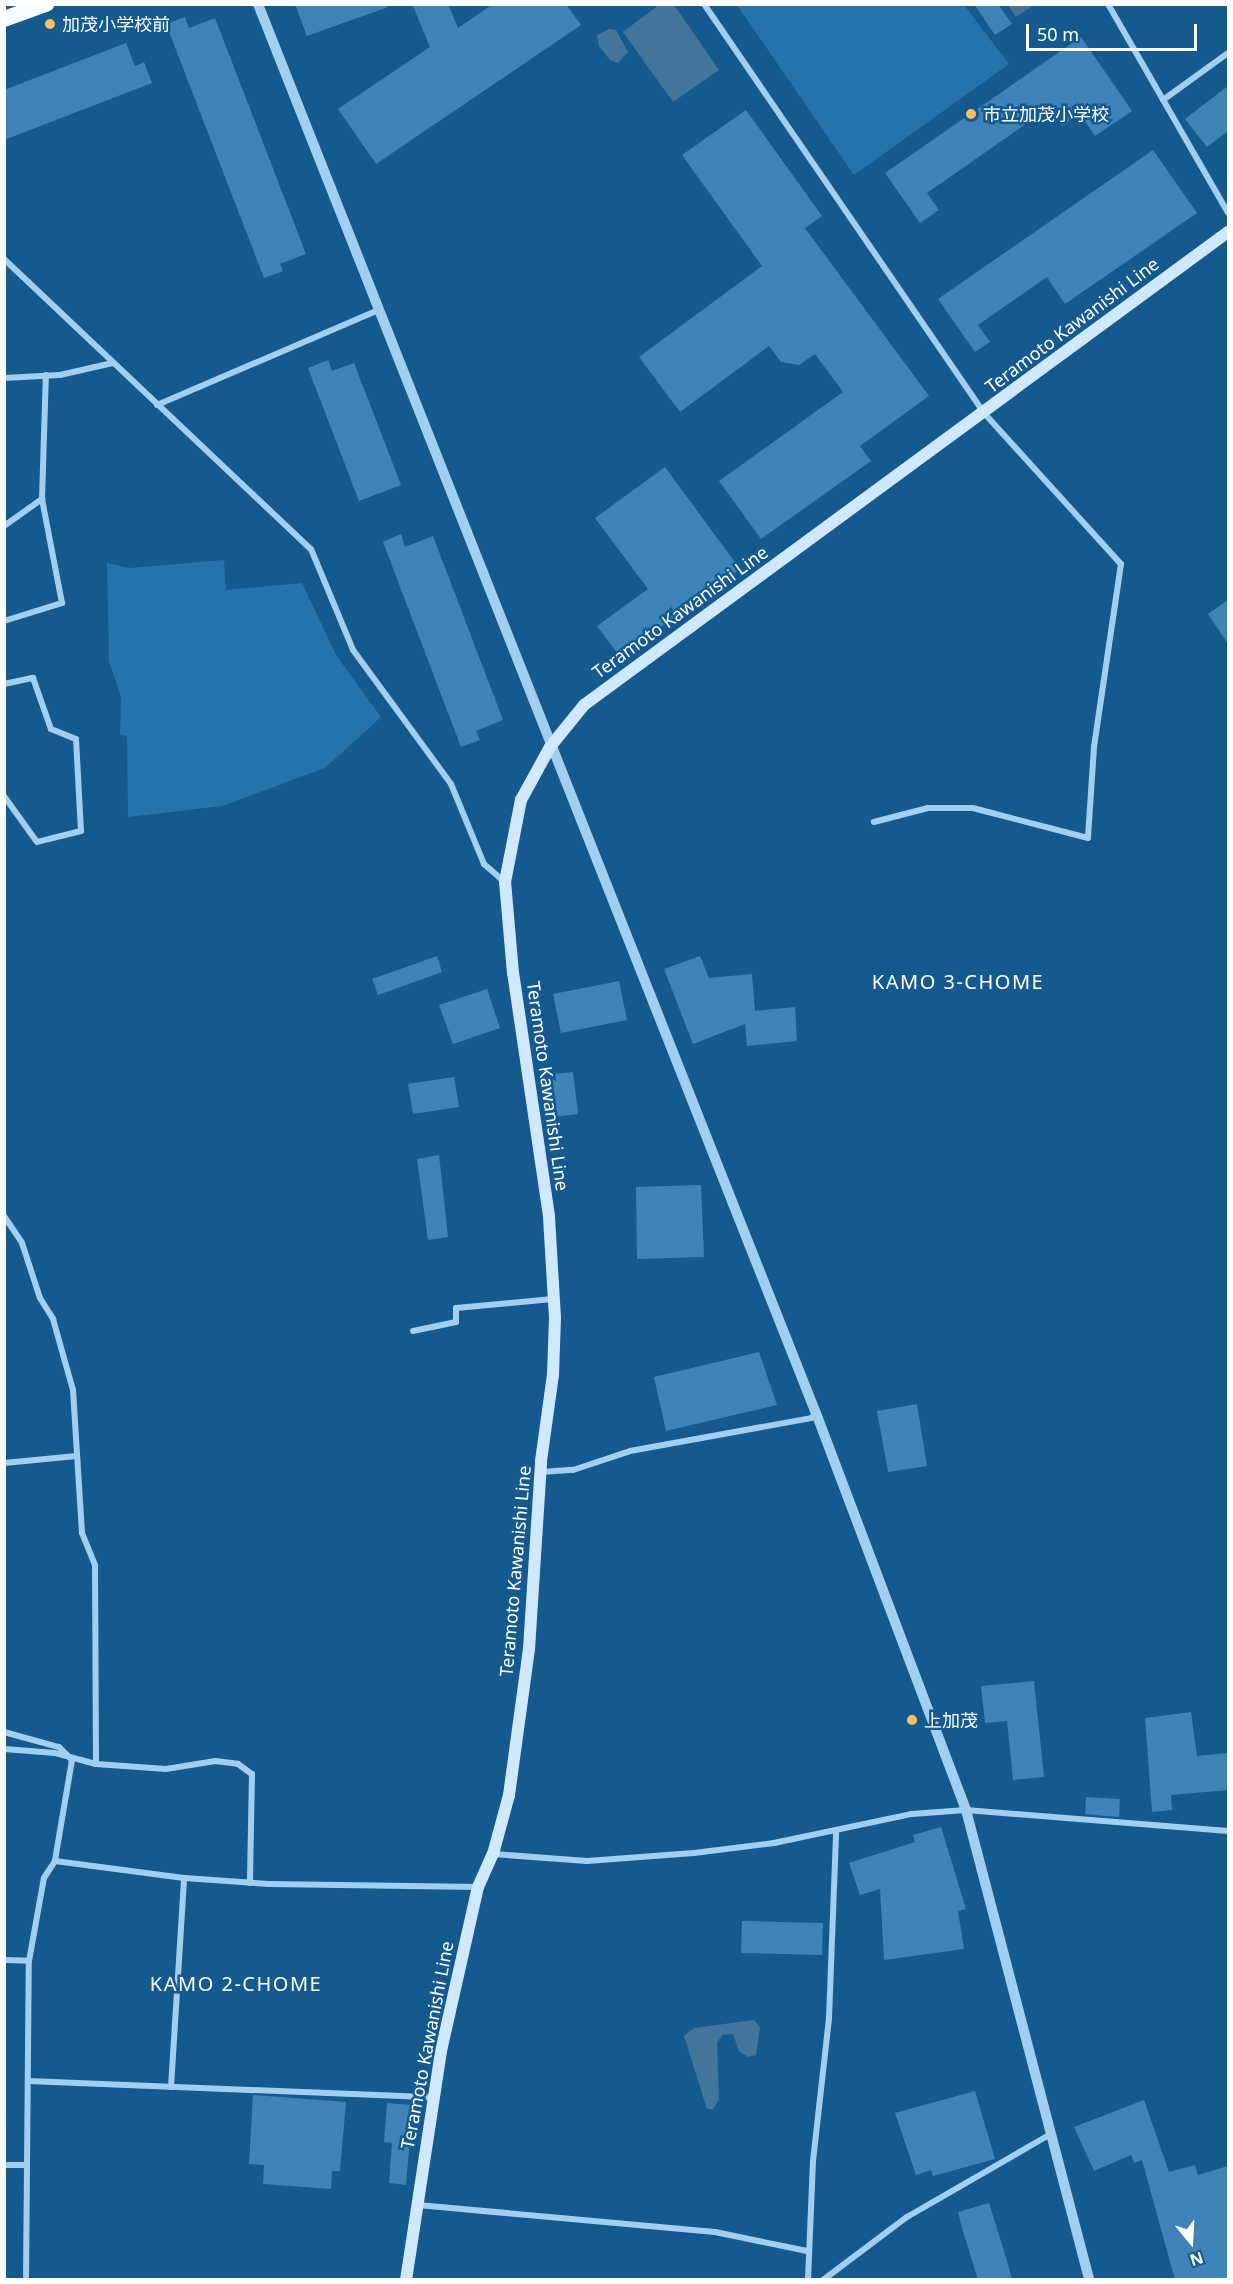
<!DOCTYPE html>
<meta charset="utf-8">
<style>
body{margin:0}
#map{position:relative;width:1233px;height:2284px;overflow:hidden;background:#155a8f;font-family:"Noto Sans","Noto Sans JP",sans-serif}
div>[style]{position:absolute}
.green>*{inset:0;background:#2573ac}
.water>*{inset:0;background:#44759b}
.building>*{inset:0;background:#3e84b8}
.minor>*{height:6px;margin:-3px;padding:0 3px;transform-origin:3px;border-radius:3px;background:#a2cff0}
.tertiary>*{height:10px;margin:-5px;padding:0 5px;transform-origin:5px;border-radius:5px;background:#a2cff0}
.secondary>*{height:12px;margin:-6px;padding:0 6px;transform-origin:6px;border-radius:6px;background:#d0e8fb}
.trunk>*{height:16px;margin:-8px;padding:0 8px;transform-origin:8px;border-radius:8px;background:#f5faff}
.dots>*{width:16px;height:16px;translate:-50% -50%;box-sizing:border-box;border:3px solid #155a8f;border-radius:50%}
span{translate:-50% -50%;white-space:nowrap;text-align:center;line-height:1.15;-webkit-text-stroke:5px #155a8f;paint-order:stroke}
.poi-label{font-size:18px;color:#fff}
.left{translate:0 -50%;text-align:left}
.street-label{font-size:18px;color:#fff}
.neighbourhood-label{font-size:20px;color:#fff;letter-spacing:1.5px}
.frame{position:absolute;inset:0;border:6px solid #fff;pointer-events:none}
.north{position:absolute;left:1161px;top:2212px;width:60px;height:60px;-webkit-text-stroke:4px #155a8f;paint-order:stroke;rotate:162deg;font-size:16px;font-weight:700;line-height:24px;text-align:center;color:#fff}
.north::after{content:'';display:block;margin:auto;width:21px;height:27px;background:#fff;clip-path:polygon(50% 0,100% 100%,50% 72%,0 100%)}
.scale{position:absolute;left:1026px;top:24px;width:171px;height:27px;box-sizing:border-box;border:3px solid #fff;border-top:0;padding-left:8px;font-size:18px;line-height:21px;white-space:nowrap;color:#fff;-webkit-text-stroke:4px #155a8f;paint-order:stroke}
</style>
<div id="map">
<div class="green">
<div style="clip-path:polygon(737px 5px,964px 5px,1009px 64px,854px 175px)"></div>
<div style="clip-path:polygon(224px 560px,226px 590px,302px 583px,336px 655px,381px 717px,325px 768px,222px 806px,128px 817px,127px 736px,120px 735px,121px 697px,109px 661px,107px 563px,130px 568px)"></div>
</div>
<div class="water">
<div style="clip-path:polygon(660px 4px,674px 5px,719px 70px,673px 102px,623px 32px)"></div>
<div style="clip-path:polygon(1008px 5px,1034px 5px,1016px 17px)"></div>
<div style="clip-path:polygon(609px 29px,616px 30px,628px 52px,618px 63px,610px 60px,599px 46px,597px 35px)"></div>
<div style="clip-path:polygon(754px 2020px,760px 2027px,756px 2055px,748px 2057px,739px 2051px,733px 2034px,723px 2035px,717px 2042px,719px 2100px,713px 2109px,707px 2109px,684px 2036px,694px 2028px)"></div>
</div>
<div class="building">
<div style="clip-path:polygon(295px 4px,387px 4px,388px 7px,307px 36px)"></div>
<div style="clip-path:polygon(412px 4px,448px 4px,458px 28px,493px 4px,566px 4px,581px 25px,376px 164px,338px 109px,430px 47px)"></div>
<div style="clip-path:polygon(974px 4px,998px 4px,1012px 24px,995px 35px)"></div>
<div style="clip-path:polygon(185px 17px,189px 28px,215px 18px,306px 254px,280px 264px,283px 271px,264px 278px,166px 24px)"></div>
<div style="clip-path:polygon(1081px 37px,1132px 111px,1095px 136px,1080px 114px,1062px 126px,1049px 108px,927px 193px,939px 210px,920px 223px,885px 173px)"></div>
<div style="clip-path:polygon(126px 43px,135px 66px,144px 62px,152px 83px,4px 140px,4px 90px)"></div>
<div style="clip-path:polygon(1228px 86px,1228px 131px,1207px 147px,1185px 119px)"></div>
<div style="clip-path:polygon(746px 110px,822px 216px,805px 228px,929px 396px,860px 446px,871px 461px,761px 539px,719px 481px,843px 392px,815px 354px,799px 365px,781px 362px,769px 346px,680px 412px,639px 357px,762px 266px,682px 155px)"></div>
<div style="clip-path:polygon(1153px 150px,1197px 213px,1065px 304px,1047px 277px,978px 325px,990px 342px,975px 352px,938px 299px)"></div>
<div style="clip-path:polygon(328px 360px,332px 371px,354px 363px,401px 485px,359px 501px,308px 368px)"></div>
<div style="clip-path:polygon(665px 467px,740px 569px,620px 657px,597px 626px,648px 589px,595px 518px)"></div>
<div style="clip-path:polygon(401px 534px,405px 547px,433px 536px,503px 720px,476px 731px,480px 740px,461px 747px,383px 542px)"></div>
<div style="clip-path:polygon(1228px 600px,1228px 644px,1208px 614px)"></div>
<div style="clip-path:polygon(437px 956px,442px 972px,378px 995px,372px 979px)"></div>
<div style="clip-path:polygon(700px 956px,709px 978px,752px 974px,755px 1011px,795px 1007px,797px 1041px,747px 1046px,745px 1024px,693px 1044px,664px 969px)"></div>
<div style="clip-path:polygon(619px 981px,627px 1020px,561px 1033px,553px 994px)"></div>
<div style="clip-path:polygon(487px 989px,500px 1028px,453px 1044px,439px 1005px)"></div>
<div style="clip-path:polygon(573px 1072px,578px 1114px,554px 1117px,549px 1075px)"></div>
<div style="clip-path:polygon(454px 1077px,459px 1107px,413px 1114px,408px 1084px)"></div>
<div style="clip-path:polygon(439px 1155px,448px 1237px,428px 1240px,417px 1159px)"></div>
<div style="clip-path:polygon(701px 1185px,704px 1257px,637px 1259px,636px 1187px)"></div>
<div style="clip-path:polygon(759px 1352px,777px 1405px,666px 1431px,654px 1377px)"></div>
<div style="clip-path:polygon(917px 1404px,927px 1466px,888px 1472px,877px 1411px)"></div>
<div style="clip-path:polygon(1034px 1681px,1044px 1777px,1013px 1780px,1007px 1721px,985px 1723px,981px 1686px)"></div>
<div style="clip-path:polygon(1191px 1712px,1197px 1756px,1228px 1753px,1228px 1790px,1171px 1795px,1172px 1810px,1152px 1812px,1145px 1718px)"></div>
<div style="clip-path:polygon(1086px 1797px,1120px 1799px,1119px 1817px,1085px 1814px)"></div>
<div style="clip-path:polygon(941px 1827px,966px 1909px,958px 1911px,964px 1949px,884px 1960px,880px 1889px,860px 1895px,849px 1863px,915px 1842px,913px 1835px)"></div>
<div style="clip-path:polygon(742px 1921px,823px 1923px,822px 1955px,741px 1953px)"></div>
<div style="clip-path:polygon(975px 2091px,995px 2159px,933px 2176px,931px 2170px,916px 2175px,895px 2113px)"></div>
<div style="clip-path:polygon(253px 2095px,346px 2102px,340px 2171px,332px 2171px,331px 2189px,263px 2184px,264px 2165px,249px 2164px)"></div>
<div style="clip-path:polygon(1144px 2100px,1169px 2172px,1195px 2165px,1198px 2175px,1228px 2166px,1228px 2280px,1175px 2280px,1142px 2160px,1134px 2163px,1131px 2155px,1094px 2171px,1074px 2127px)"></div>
<div style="clip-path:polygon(387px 2103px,413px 2105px,406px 2185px,389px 2183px,392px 2143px,384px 2142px)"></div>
<div style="clip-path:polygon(989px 2203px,1008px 2264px,1012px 2280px,978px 2280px,962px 2228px,958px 2212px)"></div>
</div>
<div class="minor">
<div style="left:704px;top:4px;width:496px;rotate:55.6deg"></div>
<div style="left:984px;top:413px;width:204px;rotate:47.8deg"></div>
<div style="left:1121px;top:564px;width:185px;rotate:98.4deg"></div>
<div style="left:1094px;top:747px;width:91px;rotate:93.8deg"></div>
<div style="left:1088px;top:838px;width:119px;rotate:-165.4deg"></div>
<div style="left:973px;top:808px;width:45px;rotate:180deg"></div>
<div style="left:928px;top:808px;width:56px;rotate:165.5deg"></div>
<div style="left:1108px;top:4px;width:241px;rotate:60.1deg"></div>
<div style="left:1163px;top:100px;width:80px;rotate:-35.9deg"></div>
<div style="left:4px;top:259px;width:422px;rotate:43.4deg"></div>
<div style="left:311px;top:549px;width:109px;rotate:67.4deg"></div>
<div style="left:353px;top:650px;width:166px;rotate:53.8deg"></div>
<div style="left:451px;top:784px;width:87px;rotate:67.6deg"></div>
<div style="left:484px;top:864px;width:28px;rotate:41deg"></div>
<div style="left:4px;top:378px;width:56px;rotate:-3.1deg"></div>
<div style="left:60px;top:375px;width:54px;rotate:-12.8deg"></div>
<div style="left:157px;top:405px;width:241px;rotate:-23.2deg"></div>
<div style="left:4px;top:526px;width:47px;rotate:-35.4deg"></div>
<div style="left:4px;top:621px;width:61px;rotate:-17.2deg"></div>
<div style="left:62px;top:603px;width:106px;rotate:-100.9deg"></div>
<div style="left:42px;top:499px;width:124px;rotate:-88.2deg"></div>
<div style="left:4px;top:684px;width:30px;rotate:-12deg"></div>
<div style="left:33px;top:678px;width:54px;rotate:70.6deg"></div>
<div style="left:51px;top:729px;width:27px;rotate:22deg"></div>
<div style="left:76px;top:739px;width:92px;rotate:86.9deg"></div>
<div style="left:81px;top:831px;width:45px;rotate:166deg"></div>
<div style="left:37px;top:842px;width:57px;rotate:-125.7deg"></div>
<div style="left:4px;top:1216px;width:32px;rotate:56deg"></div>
<div style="left:22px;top:1243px;width:58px;rotate:71.9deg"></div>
<div style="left:40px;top:1298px;width:25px;rotate:58deg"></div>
<div style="left:53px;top:1319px;width:74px;rotate:74.3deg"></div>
<div style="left:73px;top:1390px;width:143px;rotate:86.4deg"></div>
<div style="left:82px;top:1533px;width:35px;rotate:68deg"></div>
<div style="left:95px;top:1565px;width:199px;rotate:89.7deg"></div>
<div style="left:96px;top:1764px;width:42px;rotate:-165deg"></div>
<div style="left:55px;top:1753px;width:51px;rotate:-175.5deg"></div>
<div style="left:413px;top:1331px;width:44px;rotate:-11.8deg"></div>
<div style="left:456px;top:1322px;width:14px;rotate:-90deg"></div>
<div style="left:456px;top:1308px;width:97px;rotate:-5.3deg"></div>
<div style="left:4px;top:1463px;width:73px;rotate:-5.5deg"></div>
<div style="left:541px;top:1472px;width:32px;rotate:-4deg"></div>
<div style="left:573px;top:1470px;width:60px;rotate:-18.4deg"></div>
<div style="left:630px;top:1451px;width:184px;rotate:-10.3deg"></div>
<div style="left:811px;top:1418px;width:7px;rotate:-45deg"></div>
<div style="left:4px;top:1732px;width:57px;rotate:15.3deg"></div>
<div style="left:59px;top:1747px;width:18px;rotate:45deg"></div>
<div style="left:72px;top:1760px;width:102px;rotate:99.6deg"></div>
<div style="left:55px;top:1861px;width:130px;rotate:7.5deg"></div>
<div style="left:184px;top:1878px;width:85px;rotate:4deg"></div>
<div style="left:269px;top:1884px;width:209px;rotate:0.8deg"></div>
<div style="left:96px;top:1764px;width:70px;rotate:4.1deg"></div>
<div style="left:166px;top:1769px;width:50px;rotate:-9.3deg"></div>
<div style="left:215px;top:1761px;width:23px;rotate:7deg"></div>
<div style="left:238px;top:1764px;width:17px;rotate:36deg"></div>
<div style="left:252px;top:1774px;width:109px;rotate:91.1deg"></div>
<div style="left:493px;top:1854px;width:94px;rotate:4.3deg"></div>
<div style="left:587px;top:1861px;width:107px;rotate:-4.3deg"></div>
<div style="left:694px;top:1853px;width:81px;rotate:-7.1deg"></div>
<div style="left:774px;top:1843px;width:141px;rotate:-11.9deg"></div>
<div style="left:912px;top:1814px;width:54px;rotate:-4.2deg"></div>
<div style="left:966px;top:1810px;width:263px;rotate:4.6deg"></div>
<div style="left:4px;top:1960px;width:25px;rotate:2deg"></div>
<div style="left:28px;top:2081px;width:405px;rotate:2.3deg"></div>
<div style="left:171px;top:2087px;width:209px;rotate:-86.4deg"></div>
<div style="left:4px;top:2165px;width:23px"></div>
<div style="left:418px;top:2205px;width:298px;rotate:5.2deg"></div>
<div style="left:715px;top:2232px;width:94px;rotate:11.7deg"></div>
<div style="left:26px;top:2280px;width:319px;rotate:-89.5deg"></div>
<div style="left:29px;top:1961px;width:84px;rotate:-79.8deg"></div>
<div style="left:44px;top:1878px;width:20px;rotate:-57deg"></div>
<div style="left:808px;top:2280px;width:119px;rotate:-87.6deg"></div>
<div style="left:813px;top:2161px;width:144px;rotate:-83.6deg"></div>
<div style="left:829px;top:2018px;width:186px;rotate:-87.8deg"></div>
<div style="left:823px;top:2280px;width:105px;rotate:-36.9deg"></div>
<div style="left:907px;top:2217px;width:164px;rotate:-30deg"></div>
</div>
<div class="tertiary">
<div style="left:258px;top:4px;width:1515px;rotate:68.4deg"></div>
<div style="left:816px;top:1413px;width:424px;rotate:69.3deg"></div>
<div style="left:966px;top:1810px;width:486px;rotate:75.3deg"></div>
</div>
<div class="secondary">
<div style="left:406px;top:2280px;width:232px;rotate:-81.3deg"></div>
<div style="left:441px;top:2051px;width:168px;rotate:-77.3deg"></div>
<div style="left:478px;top:1887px;width:36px;rotate:-66deg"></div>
<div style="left:493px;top:1854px;width:61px;rotate:-74.8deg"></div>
<div style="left:509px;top:1795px;width:147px;rotate:-82.2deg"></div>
<div style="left:529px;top:1649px;width:188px;rotate:-86.3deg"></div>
<div style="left:541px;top:1461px;width:87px;rotate:-82.1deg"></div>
<div style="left:553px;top:1375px;width:57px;rotate:-88deg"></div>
<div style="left:555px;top:1318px;width:102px;rotate:-93.4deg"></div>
<div style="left:549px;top:1216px;width:246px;rotate:-98.4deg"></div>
<div style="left:513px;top:973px;width:91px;rotate:-95deg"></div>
<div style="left:505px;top:882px;width:84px;rotate:-79deg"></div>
<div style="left:521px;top:800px;width:60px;rotate:-61.3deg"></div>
<div style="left:550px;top:747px;width:54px;rotate:-51deg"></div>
<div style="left:584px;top:705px;width:799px;rotate:-36.3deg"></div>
</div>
<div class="trunk">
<div style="left:4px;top:19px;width:45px;rotate:-19.7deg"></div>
</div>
<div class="dots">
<div style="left:50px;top:24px;background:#ffbd61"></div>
<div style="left:971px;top:114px;background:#ffbd61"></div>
<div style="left:912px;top:1720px;background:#ffbd61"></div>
</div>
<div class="poi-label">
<span class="left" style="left:62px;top:24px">加茂小学校前</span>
<span class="left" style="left:983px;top:114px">市立加茂小学校</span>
<span class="left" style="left:924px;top:1720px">上加茂</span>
</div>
<div class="street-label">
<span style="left:1072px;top:325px;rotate:-37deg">Teramoto Kawanishi Line</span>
<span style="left:680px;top:612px;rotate:-36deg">Teramoto Kawanishi Line</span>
<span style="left:548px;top:1086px;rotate:82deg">Teramoto Kawanishi Line</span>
<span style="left:515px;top:1571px;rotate:-85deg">Teramoto Kawanishi Line</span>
<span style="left:427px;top:2045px;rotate:-79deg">Teramoto Kawanishi Line</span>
</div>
<div class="neighbourhood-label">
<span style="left:958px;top:981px">KAMO 3-CHOME</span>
<span style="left:236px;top:1983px">KAMO 2-CHOME</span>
</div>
<div class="frame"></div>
<div class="north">N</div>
<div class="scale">50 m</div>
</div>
